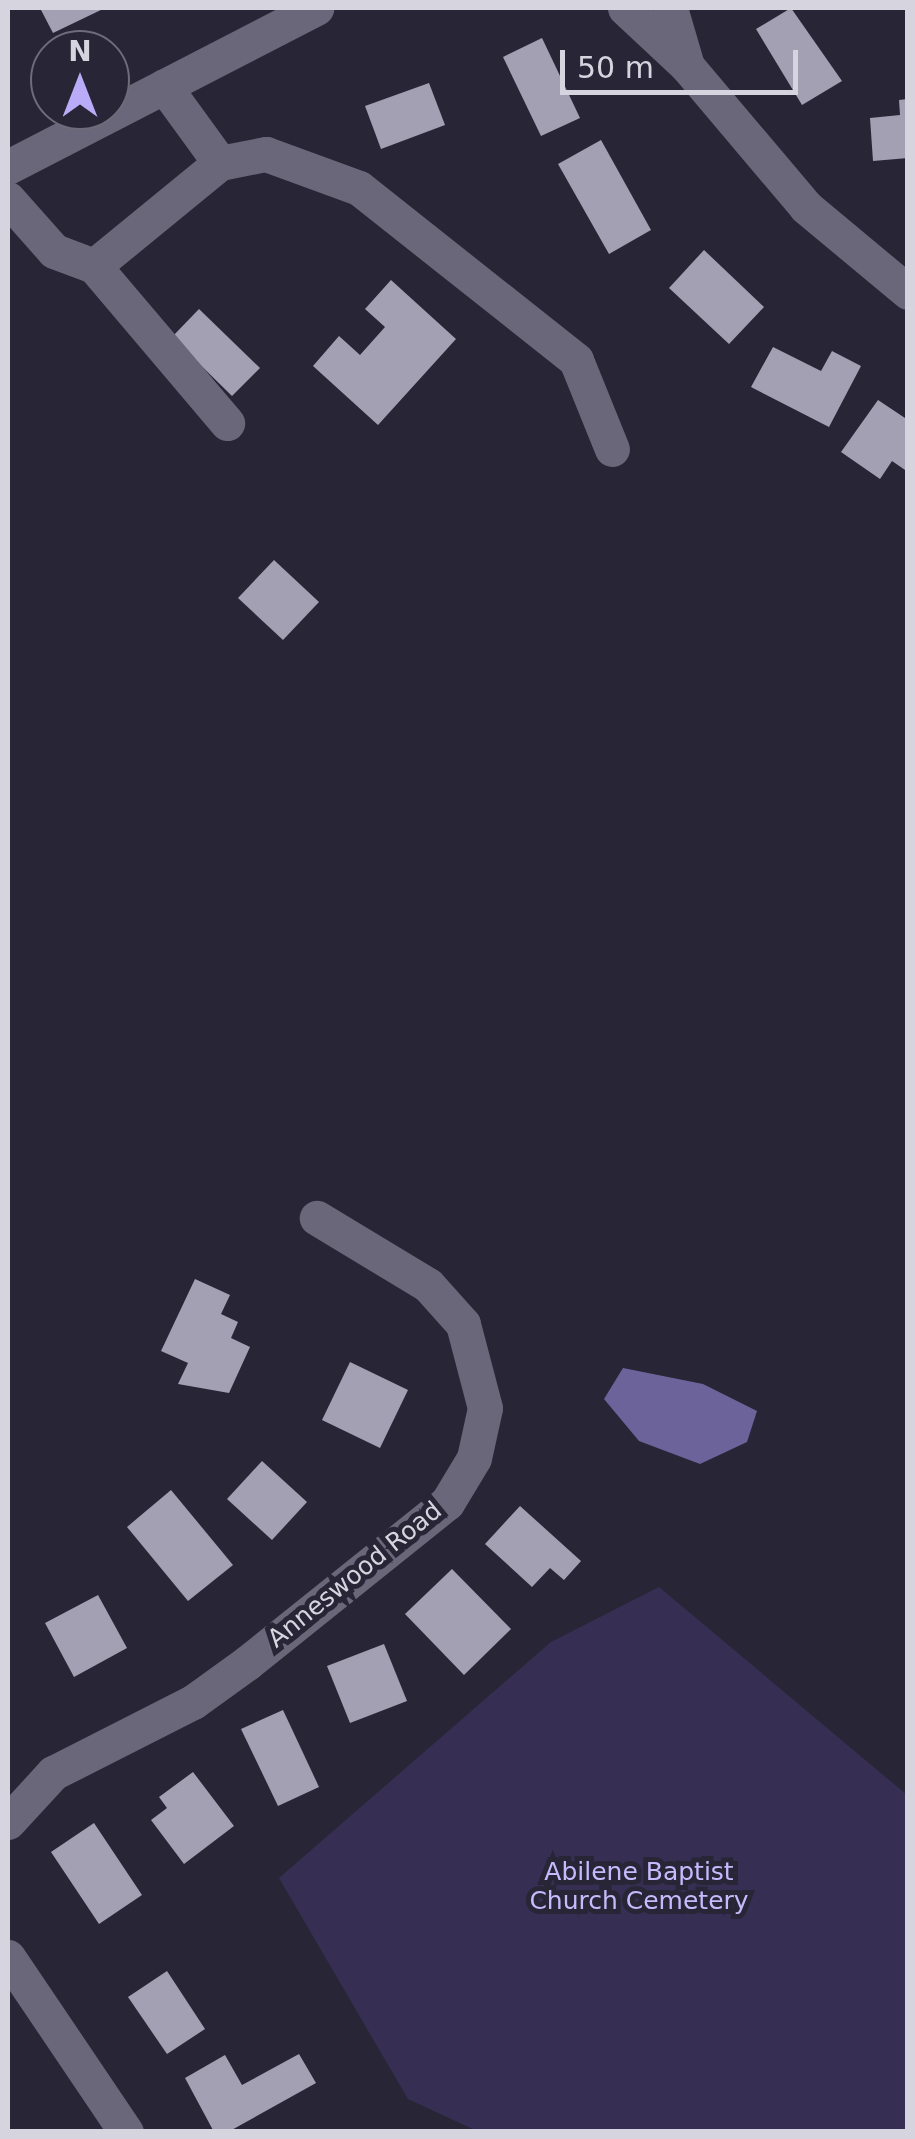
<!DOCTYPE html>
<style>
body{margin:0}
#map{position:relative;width:915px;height:2139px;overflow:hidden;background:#282636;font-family:"DejaVu Sans",sans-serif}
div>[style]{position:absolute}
.green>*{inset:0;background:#362f53}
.water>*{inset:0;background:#6d639b}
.building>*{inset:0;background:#a3a0b4}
.minor>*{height:35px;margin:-17.5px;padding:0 17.5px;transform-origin:17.5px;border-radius:17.5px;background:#6a677a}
span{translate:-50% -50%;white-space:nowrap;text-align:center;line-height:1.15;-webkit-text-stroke:10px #282636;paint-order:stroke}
.street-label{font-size:25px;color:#d6d5df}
.park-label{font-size:25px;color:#c6bafd}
.frame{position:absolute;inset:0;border:10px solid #d6d5df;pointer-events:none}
.north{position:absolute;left:30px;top:30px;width:100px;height:100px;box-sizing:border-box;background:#282636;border:2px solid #6e6c7a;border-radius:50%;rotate:0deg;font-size:28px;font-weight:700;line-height:40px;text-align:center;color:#d6d5df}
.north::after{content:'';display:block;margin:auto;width:35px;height:45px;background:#b9abf7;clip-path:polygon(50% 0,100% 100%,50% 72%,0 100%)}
.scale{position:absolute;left:560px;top:50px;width:238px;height:45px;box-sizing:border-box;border:5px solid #d6d5df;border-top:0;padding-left:12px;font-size:30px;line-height:35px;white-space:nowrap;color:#d6d5df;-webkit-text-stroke:8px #282636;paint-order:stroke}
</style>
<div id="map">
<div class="green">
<div style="clip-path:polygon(659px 1587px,907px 1795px,907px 2131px,477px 2131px,408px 2099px,279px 1878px,551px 1642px)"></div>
</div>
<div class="water">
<div style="clip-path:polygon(623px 1368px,703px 1384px,757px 1411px,747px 1442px,700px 1464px,639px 1441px,604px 1399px)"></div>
</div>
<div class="building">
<div style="clip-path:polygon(40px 8px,105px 8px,53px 33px)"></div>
<div style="clip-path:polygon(791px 8px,842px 81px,802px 105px,756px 29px)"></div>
<div style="clip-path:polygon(542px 38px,580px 118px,541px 136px,503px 57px)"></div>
<div style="clip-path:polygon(429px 83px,445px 125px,381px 149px,365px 106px)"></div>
<div style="clip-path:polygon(908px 99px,908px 158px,873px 161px,870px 118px,900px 115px,899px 100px)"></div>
<div style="clip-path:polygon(601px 140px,651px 230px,609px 254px,558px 164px)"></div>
<div style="clip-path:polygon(704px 250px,764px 307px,729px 344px,669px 288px)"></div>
<div style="clip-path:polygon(391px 280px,456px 339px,378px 425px,313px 366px,339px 336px,360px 355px,385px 327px,365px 309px)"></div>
<div style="clip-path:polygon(199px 309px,260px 368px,232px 396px,172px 337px)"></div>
<div style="clip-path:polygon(773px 347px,821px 371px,832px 351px,861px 366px,829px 427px,751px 387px)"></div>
<div style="clip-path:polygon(878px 400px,908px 420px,908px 472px,892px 461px,880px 479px,841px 452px)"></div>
<div style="clip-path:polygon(274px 560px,319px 602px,283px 640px,238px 598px)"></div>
<div style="clip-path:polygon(195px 1279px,230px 1295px,221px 1314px,238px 1322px,231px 1338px,250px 1347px,229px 1393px,178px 1384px,188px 1363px,161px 1351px)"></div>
<div style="clip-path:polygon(350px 1362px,408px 1390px,380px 1448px,322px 1420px)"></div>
<div style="clip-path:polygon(262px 1461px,307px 1502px,272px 1540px,227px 1499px)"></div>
<div style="clip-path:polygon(171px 1490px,233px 1565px,188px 1601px,127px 1527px)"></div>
<div style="clip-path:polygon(520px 1506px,581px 1561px,564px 1580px,550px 1568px,532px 1587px,485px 1544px)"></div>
<div style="clip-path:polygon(452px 1569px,511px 1629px,464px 1675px,405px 1614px)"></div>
<div style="clip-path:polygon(98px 1595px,127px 1648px,74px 1677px,45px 1623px)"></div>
<div style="clip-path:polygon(384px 1644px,407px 1701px,350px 1723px,327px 1666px)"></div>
<div style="clip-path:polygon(283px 1710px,319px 1787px,278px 1806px,241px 1729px)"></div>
<div style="clip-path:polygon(193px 1772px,234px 1826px,184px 1864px,151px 1820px,167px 1808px,159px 1797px)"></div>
<div style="clip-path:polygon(94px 1823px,142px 1895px,99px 1924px,51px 1852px)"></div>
<div style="clip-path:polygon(167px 1971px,205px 2029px,167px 2054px,128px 1997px)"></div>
<div style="clip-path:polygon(299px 2054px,316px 2083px,228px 2132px,214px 2132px,185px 2078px,225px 2055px,242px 2085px)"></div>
</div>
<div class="minor">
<div style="left:625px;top:8px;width:85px;rotate:43.1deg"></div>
<div style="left:687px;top:66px;width:60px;rotate:-106.3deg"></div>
<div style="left:687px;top:66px;width:185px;rotate:49.8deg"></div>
<div style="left:806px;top:207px;width:133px;rotate:39.8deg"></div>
<div style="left:220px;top:163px;width:47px;rotate:-11.1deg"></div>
<div style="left:266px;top:154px;width:99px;rotate:20.1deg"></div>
<div style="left:359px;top:188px;width:277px;rotate:38.4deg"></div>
<div style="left:576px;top:360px;width:96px;rotate:68deg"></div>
<div style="left:8px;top:167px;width:347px;rotate:-27.3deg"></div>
<div style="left:8px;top:199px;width:69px;rotate:48.5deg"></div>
<div style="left:54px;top:251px;width:43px;rotate:20.6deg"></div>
<div style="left:94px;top:266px;width:163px;rotate:-39.3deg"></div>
<div style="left:220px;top:163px;width:95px;rotate:-126deg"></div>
<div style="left:94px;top:266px;width:206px;rotate:49.7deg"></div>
<div style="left:8px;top:1822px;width:67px;rotate:-47.4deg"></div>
<div style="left:53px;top:1773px;width:157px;rotate:-26.9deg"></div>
<div style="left:193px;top:1702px;width:67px;rotate:-35.8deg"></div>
<div style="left:247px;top:1663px;width:256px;rotate:-38.7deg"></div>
<div style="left:447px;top:1503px;width:52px;rotate:-59deg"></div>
<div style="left:474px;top:1458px;width:51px;rotate:-77.6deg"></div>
<div style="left:485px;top:1408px;width:87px;rotate:-104.7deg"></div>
<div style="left:463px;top:1324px;width:52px;rotate:-131.9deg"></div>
<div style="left:428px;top:1285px;width:130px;rotate:-148.9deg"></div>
<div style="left:8px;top:1957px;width:211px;rotate:56deg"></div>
</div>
<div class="street-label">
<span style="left:355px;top:1575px;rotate:-39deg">Anneswood Road</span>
</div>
<div class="park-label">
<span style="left:639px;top:1887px">Abilene Baptist<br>Church Cemetery</span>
</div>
<div class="frame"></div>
<div class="north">N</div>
<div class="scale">50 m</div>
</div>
